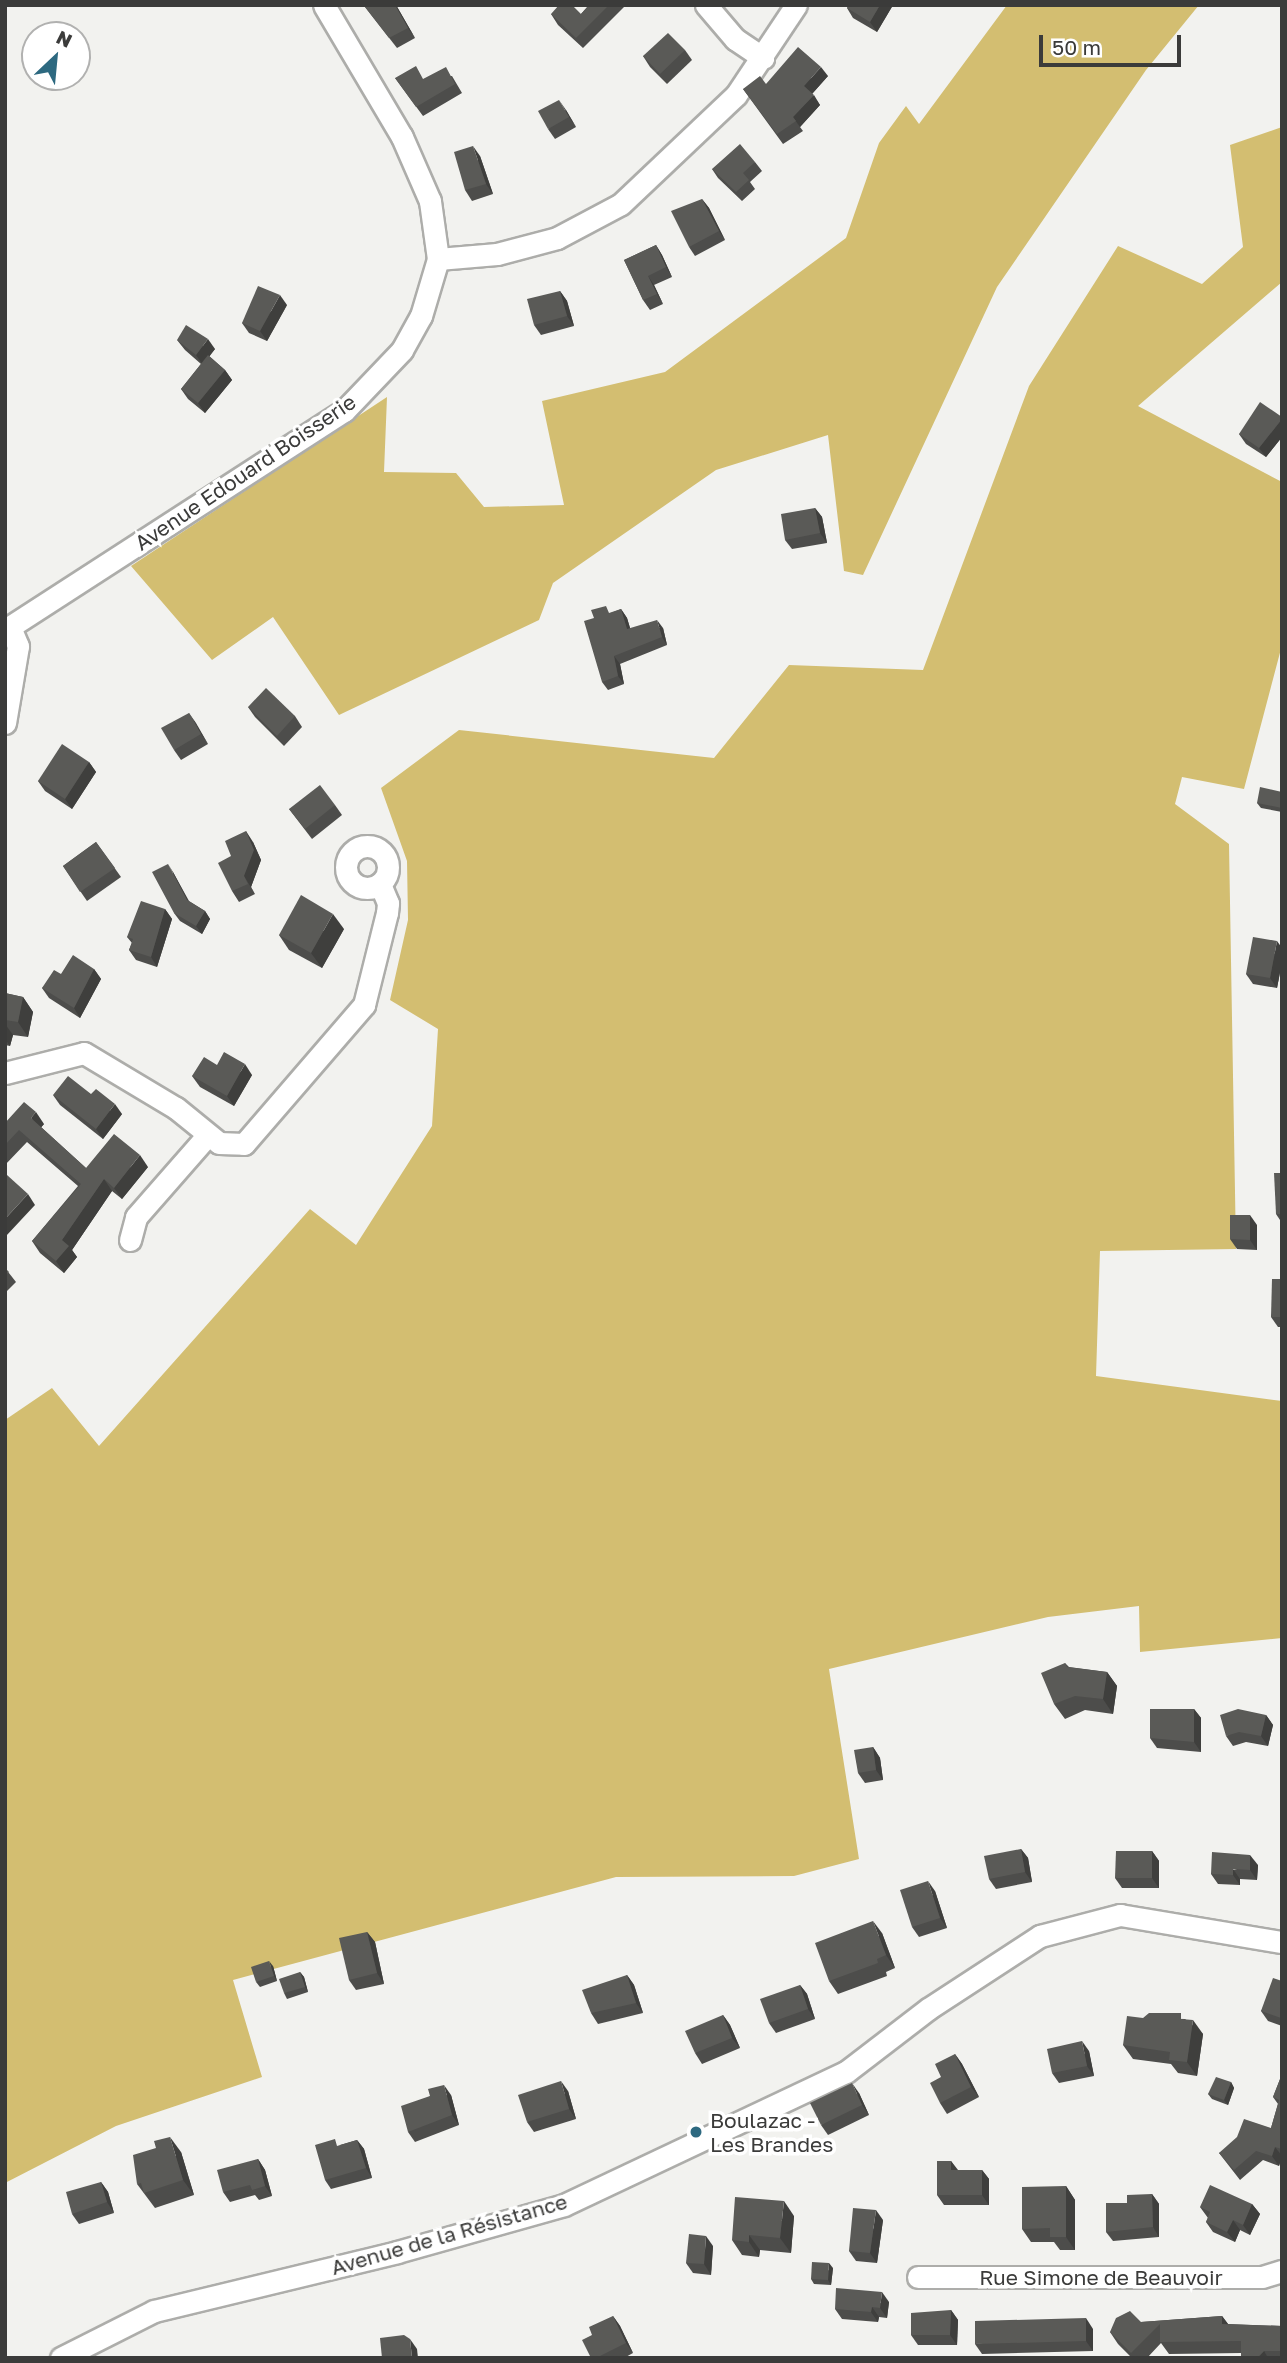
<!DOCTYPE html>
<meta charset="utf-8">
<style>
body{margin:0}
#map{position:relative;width:1287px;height:2363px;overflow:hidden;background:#f2f2ef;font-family:"Golos Text",sans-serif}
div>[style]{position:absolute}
.forest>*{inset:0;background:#d3be71}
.roads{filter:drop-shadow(2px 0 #adadaa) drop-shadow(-2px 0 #adadaa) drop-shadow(0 2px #adadaa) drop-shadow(0 -2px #adadaa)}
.street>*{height:21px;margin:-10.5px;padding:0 10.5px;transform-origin:10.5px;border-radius:10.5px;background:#fff}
.street>.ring{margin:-10.5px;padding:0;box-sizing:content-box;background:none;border:21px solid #fff;border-radius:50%}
.wall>*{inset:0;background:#4d4d4b}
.shaded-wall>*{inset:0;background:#3f3f3d}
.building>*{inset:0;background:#5a5a57}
.dots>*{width:19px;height:19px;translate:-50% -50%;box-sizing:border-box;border:4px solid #fff;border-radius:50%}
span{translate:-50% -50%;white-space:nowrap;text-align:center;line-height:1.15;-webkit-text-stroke:7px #fff;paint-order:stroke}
.street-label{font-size:21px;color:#3b3b3a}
.poi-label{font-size:21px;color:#3b3b3a}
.left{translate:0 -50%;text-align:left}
.frame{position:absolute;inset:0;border:7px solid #3b3b3a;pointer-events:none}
.north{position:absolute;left:21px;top:21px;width:70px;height:70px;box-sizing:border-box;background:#fff;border:2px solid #b1b1b0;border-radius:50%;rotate:26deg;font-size:19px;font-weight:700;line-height:28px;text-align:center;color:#3b3b3a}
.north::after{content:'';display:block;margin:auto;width:24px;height:32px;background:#2d6980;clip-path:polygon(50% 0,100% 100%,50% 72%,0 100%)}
.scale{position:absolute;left:1039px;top:35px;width:142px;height:32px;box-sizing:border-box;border:4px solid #3b3b3a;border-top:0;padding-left:9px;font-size:21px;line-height:24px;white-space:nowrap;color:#3b3b3a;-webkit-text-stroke:5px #fff;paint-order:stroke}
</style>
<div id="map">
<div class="forest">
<div style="clip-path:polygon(1007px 5px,1199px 5px,1146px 70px,997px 287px,863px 575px,844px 571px,828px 435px,716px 470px,553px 583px,539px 620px,339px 715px,273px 617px,212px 660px,131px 566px,387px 397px,384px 472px,456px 473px,484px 507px,564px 505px,542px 401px,665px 372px,846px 238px,879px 143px,906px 106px,919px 124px)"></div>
<div style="clip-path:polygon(1282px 127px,1282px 282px,1138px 406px,1282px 482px,1282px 645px,1244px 789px,1182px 777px,1175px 804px,1229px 844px,1236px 1249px,1100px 1251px,1096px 1376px,1282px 1401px,1282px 1638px,1140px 1652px,1139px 1606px,1048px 1617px,829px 1669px,859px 1859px,794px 1876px,616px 1877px,233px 1980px,262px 2077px,116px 2126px,5px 2183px,5px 1420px,52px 1388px,99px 1446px,310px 1209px,356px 1245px,432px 1126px,438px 1029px,390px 1000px,408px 920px,407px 861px,381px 788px,459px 730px,714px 758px,789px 665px,923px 670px,1029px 386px,1118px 246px,1202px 284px,1243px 247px,1230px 145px)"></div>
</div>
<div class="roads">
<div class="street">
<div style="left:706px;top:5px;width:45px;rotate:49.5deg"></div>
<div style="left:735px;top:39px;width:34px;rotate:34deg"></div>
<div style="left:438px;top:259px;width:59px;rotate:-4.8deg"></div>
<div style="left:497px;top:254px;width:62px;rotate:-14.9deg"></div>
<div style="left:557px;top:238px;width:72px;rotate:-28deg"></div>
<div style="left:621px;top:204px;width:158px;rotate:-43.5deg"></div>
<div style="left:736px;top:95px;width:108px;rotate:-56.3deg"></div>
<div style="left:5px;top:630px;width:404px;rotate:-32.9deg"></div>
<div style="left:344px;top:411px;width:84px;rotate:-46.4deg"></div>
<div style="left:402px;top:350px;width:39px;rotate:-61deg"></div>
<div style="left:421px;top:316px;width:59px;rotate:-73.4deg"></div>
<div style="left:438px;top:259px;width:59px;rotate:-97.9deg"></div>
<div style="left:430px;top:201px;width:70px;rotate:-113.6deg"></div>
<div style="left:402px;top:137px;width:153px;rotate:-120.6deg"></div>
<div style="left:5px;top:723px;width:78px;rotate:-80.4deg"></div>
<div style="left:18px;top:646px;width:21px;rotate:-113deg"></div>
<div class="ring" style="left:346px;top:846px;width:21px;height:21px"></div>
<div style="left:5px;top:1073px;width:81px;rotate:-14.2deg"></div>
<div style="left:84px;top:1053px;width:107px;rotate:30.9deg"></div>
<div style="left:176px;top:1108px;width:55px;rotate:39.1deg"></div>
<div style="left:219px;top:1143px;width:25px;rotate:2deg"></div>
<div style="left:244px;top:1144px;width:184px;rotate:-49.2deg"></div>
<div style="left:364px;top:1005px;width:95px;rotate:-76deg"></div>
<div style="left:387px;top:913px;width:10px;rotate:-84deg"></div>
<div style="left:388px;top:903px;width:21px;rotate:-113deg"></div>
<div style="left:130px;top:1240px;width:24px;rotate:-75deg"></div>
<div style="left:136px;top:1217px;width:108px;rotate:-48.8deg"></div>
<div style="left:918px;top:2277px;width:344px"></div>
<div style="left:1262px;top:2277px;width:21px;rotate:-17deg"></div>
<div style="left:61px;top:2358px;width:104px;rotate:-26.8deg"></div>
<div style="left:154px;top:2311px;width:250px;rotate:-13.6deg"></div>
<div style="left:397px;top:2252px;width:173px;rotate:-15.7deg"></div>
<div style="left:564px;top:2205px;width:312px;rotate:-25.3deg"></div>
<div style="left:846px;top:2072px;width:103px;rotate:-37.5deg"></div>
<div style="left:928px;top:2009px;width:134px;rotate:-33.1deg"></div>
<div style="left:1040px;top:1936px;width:83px;rotate:-14.7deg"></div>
<div style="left:1120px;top:1915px;width:164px;rotate:9.5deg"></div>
</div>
</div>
<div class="wall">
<div style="clip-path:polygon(396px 5px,415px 38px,397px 48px,365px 7px)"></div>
<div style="clip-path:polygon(589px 5px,626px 5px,583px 48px,558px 25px,551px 14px,581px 14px)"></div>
<div style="clip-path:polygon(849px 5px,893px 5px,877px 32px,853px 18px,847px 8px)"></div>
<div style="clip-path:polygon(685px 50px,692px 60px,667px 84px,650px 67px,643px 56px)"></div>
<div style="clip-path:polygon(452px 76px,462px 93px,423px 116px,395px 78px,424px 79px)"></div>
<div style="clip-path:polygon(828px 76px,812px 94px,820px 105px,800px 127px,803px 131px,783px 144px,743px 89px,766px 84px)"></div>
<div style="clip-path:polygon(566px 110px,576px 127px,555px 139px,548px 129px)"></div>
<div style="clip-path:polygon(480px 156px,493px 194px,472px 201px,465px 190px)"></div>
<div style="clip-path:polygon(755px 162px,762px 171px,750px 182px,755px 189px,742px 201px,718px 178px,712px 169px)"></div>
<div style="clip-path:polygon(702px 199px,709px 208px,725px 240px,695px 256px,689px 247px)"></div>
<div style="clip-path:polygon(656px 245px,662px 255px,672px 277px,654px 285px,663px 304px,650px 310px,643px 300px,624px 260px)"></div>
<div style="clip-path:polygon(560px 291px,567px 301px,574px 326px,541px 335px,534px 325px)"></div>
<div style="clip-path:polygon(287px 305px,267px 341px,249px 333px,242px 323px)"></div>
<div style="clip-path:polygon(177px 340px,215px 349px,209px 356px,225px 370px,232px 380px,205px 413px,188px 399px,181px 389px,201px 364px,185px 350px)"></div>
<div style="clip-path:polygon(1282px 417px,1282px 437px,1266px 457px,1246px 444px,1239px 434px)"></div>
<div style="clip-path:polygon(815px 508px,822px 517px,827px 543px,792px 549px,785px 540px)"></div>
<div style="clip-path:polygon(621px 609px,627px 618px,630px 628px,663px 628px,667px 645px,620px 664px,624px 684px,608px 690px,602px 682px,611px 613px)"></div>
<div style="clip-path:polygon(248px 707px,295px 716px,302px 727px,284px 746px,255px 717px)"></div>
<div style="clip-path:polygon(189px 713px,208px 744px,181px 760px,174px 750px)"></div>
<div style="clip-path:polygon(89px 762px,96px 772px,72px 809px,45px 791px,38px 781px)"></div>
<div style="clip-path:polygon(1282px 792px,1282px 812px,1261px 808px,1257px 803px)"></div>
<div style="clip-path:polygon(335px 805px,342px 815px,312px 839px,289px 809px)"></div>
<div style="clip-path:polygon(96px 842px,121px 877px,87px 901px,63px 866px)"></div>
<div style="clip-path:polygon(253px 842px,261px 860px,251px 887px,255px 894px,239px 902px,232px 891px,231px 856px)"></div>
<div style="clip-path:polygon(173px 872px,189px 901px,205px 911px,210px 919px,202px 934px,180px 921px,174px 913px)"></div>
<div style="clip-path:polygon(165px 909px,172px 919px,157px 967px,136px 960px,129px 950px,132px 943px,127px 937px)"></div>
<div style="clip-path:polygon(344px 929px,322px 968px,289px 950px,279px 935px)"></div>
<div style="clip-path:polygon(1282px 948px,1282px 962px,1277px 988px,1253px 984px,1246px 974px)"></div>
<div style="clip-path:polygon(94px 969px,101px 979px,80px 1018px,49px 998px,42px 988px,61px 974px)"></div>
<div style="clip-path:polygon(5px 993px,23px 997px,33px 1012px,28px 1037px,13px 1035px,10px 1046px,5px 1045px)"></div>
<div style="clip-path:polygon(217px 1065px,252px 1075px,234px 1106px,200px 1087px,192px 1076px)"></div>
<div style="clip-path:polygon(53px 1095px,122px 1114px,103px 1139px,60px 1105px)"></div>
<div style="clip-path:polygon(5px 1123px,44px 1124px,41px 1127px,86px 1168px,148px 1167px,122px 1199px,112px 1191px,72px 1250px,77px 1257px,64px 1273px,40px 1253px,32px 1241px,78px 1186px,27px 1142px,5px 1165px)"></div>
<div style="clip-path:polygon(1282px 1173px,1282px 1223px,1276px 1214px)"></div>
<div style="clip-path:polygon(1257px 1225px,1257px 1250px,1237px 1249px,1230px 1239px)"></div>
<div style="clip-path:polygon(5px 1268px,16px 1282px,5px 1293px)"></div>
<div style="clip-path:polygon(1282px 1279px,1282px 1327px,1278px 1327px,1271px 1317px)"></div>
<div style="clip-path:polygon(1065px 1663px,1069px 1667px,1107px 1672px,1117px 1686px,1113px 1714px,1085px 1710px,1065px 1719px,1054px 1704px)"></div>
<div style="clip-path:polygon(1194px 1709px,1201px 1718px,1201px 1752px,1157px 1748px,1150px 1738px)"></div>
<div style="clip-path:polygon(1266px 1715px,1273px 1725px,1268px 1746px,1246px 1742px,1233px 1746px,1226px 1736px)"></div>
<div style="clip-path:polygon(873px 1747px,880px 1758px,883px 1780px,865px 1783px,858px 1773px)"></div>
<div style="clip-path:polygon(1021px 1849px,1028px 1858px,1032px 1882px,996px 1889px,989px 1879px)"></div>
<div style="clip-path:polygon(1152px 1851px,1159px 1861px,1159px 1888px,1122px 1888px,1115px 1878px)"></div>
<div style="clip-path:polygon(1258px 1865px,1257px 1880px,1240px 1879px,1240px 1885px,1218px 1884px,1211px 1874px)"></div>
<div style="clip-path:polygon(935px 1891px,947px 1928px,919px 1937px,912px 1927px)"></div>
<div style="clip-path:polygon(367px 1932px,375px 1942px,384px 1984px,356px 1990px,349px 1980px)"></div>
<div style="clip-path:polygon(882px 1933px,895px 1968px,886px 1972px,887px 1976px,838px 1994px,829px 1981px)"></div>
<div style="clip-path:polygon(273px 1966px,277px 1981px,260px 1987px,256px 1982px)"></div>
<div style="clip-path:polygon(300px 1972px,304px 1977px,308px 1992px,287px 1999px,284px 1993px)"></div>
<div style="clip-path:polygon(627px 1975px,634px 1985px,643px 2013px,598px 2024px,591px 2013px)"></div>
<div style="clip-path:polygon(1282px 1981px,1282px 2026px,1268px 2021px,1261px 2011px)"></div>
<div style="clip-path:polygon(800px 1985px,807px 1994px,815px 2019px,776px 2033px,769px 2023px)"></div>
<div style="clip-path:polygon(723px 2015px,730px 2025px,740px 2048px,702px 2064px,695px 2053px)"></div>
<div style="clip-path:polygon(1143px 2018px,1185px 2019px,1203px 2034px,1197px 2076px,1178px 2073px,1171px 2064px,1133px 2059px,1123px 2045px)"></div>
<div style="clip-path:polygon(1089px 2051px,1094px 2076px,1059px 2083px,1052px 2073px)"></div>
<div style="clip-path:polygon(955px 2054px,962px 2064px,979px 2097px,947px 2114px,940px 2103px,941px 2077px)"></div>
<div style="clip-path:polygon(1282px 2074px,1282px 2157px,1279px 2166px,1263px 2160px,1240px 2180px,1219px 2153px,1271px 2128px,1278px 2104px,1273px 2097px)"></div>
<div style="clip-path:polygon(1231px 2082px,1234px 2088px,1228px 2105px,1212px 2099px,1208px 2094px)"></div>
<div style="clip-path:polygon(568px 2091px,576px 2119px,534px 2132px,527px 2122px)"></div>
<div style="clip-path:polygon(859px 2093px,869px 2115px,828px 2135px,821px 2125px)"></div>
<div style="clip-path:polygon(451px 2095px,459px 2125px,415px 2142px,408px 2132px,430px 2096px)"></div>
<div style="clip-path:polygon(357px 2140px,364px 2149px,372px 2178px,331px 2189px,325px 2180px,340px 2145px)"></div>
<div style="clip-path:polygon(181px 2152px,194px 2195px,155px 2208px,137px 2184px)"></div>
<div style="clip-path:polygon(258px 2159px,265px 2170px,272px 2196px,259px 2200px,255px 2195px,230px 2202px,223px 2192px)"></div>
<div style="clip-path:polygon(951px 2161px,957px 2170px,982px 2170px,989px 2179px,989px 2205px,944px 2205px,937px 2195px)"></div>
<div style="clip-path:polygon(101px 2182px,108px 2192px,114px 2213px,79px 2224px,72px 2214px)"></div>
<div style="clip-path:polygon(1066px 2186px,1075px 2200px,1075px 2250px,1060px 2250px,1054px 2242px,1031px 2242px,1022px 2229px)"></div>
<div style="clip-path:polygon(1152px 2194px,1159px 2204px,1159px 2237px,1113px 2241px,1106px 2232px,1127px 2203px)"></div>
<div style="clip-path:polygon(1252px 2204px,1260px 2214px,1250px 2235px,1240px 2230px,1235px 2242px,1213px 2232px,1206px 2222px,1208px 2218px,1200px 2207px)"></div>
<div style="clip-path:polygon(794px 2216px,791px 2253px,760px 2250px,759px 2257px,742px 2255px,732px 2240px)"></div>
<div style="clip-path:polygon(883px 2220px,877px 2263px,856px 2261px,849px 2251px)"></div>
<div style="clip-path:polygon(713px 2246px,711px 2275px,693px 2273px,686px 2263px)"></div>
<div style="clip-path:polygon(833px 2268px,831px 2285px,814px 2284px,811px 2279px)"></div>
<div style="clip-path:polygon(889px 2302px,887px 2318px,879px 2317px,878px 2322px,842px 2319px,835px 2309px)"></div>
<div style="clip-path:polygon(951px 2310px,958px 2320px,957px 2345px,918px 2345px,911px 2335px)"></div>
<div style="clip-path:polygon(613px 2316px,620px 2326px,633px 2353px,624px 2358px,591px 2358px)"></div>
<div style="clip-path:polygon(1222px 2316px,1228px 2324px,1282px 2326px,1282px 2358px,1241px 2358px,1241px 2353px,1169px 2354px,1161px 2343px,1147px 2358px,1132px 2358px,1118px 2344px,1110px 2332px,1141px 2322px)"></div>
<div style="clip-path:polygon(1093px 2329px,1093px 2351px,982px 2354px,975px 2344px)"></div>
</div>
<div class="shaded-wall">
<div style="clip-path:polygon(395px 5px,396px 5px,415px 38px,408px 28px)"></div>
<div style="clip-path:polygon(880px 5px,893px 5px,877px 32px,870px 22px)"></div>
<div style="clip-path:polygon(821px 67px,828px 76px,811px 95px,804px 86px)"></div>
<div style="clip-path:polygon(814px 95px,820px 105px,800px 127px,793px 117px)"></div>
<div style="clip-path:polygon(559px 100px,566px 110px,576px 127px,569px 117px)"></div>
<div style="clip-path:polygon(473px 146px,480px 156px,493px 194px,486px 184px)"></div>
<div style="clip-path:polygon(702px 199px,709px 208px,725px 240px,719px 231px)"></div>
<div style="clip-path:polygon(656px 245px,662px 255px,672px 277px,666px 267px)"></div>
<div style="clip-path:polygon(648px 276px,654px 285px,663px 304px,657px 294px)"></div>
<div style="clip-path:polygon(560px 291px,567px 301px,574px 326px,567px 316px)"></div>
<div style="clip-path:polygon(280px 295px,287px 305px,267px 341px,260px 331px)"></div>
<div style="clip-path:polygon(208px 339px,215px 349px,203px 365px,196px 355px)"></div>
<div style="clip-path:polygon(225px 370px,232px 380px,205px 413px,198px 403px)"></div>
<div style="clip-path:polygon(1282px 419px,1282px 437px,1266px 457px,1259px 448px)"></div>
<div style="clip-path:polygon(815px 508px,822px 517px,827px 543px,820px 533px)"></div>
<div style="clip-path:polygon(621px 609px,627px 618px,633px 638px,627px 629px)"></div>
<div style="clip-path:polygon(657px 620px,663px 628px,667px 645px,662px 637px)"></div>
<div style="clip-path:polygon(614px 656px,620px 664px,624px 684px,618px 676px)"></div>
<div style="clip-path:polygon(189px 713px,196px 723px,208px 744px,201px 734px)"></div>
<div style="clip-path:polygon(89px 762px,96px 772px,72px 809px,65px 799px)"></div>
<div style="clip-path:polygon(246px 831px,253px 842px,261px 860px,251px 887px,255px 894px,244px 876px)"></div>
<div style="clip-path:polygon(168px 864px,173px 872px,192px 908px,187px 900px)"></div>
<div style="clip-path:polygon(165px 909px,172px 919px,157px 967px,151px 957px)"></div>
<div style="clip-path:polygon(205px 911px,210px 919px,202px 934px,196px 926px)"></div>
<div style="clip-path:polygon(333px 914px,344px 929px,322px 968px,311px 953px)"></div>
<div style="clip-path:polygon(1277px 941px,1282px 948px,1282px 962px,1277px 988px,1270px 978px)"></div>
<div style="clip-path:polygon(94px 969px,101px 979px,80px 1018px,74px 1008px)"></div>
<div style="clip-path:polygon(23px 997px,33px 1012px,28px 1037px,18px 1022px)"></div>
<div style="clip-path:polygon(5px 1024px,13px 1035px,10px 1046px,5px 1039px)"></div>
<div style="clip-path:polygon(245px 1064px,252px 1075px,234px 1106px,227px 1096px)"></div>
<div style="clip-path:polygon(115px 1104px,122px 1114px,103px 1139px,96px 1129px)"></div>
<div style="clip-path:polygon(36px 1112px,44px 1124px,39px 1130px,31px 1118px)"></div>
<div style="clip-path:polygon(140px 1155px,148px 1167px,122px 1199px,114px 1188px)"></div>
<div style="clip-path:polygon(104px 1179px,112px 1191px,72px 1250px,77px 1257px,64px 1273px,56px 1261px,62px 1240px)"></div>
<div style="clip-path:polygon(28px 1194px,35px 1205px,6px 1236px,5px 1219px)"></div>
<div style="clip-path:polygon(1250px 1215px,1257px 1225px,1257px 1250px,1250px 1240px)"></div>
<div style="clip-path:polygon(1107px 1672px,1117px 1686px,1113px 1714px,1103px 1699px)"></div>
<div style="clip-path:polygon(1194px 1709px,1201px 1718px,1201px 1752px,1194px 1742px)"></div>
<div style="clip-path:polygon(1266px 1715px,1273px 1725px,1268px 1746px,1261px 1736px)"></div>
<div style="clip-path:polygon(873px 1747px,880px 1758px,883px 1780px,876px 1770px)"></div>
<div style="clip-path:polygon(1021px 1849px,1028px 1858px,1032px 1882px,1025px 1872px)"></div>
<div style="clip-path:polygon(1152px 1851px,1159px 1861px,1159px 1888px,1152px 1878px)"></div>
<div style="clip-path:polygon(1250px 1855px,1258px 1865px,1257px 1880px,1250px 1870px)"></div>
<div style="clip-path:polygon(1233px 1869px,1240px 1879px,1240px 1885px,1233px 1875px)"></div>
<div style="clip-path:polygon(928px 1881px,935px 1891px,947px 1928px,940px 1918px)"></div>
<div style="clip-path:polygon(873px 1921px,882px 1933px,895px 1968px,886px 1955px)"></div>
<div style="clip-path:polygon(367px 1932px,375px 1942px,384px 1984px,377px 1973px)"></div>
<div style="clip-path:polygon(269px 1961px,273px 1966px,277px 1981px,274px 1976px)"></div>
<div style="clip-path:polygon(300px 1972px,304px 1977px,308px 1992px,305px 1987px)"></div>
<div style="clip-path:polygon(627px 1975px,634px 1985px,643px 2013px,636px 2003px)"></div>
<div style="clip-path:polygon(800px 1985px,807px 1994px,815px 2019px,808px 2009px)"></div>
<div style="clip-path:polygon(723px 2015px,730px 2025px,740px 2048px,732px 2038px)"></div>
<div style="clip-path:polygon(1193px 2020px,1203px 2034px,1197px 2076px,1187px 2062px)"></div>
<div style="clip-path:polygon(1082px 2041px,1089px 2051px,1094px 2076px,1087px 2066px)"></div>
<div style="clip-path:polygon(955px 2054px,962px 2064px,979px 2097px,971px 2087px)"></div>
<div style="clip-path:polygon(561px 2081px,568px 2091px,576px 2119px,569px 2109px)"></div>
<div style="clip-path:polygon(1231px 2082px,1234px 2088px,1228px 2105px,1224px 2100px)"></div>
<div style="clip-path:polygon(852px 2083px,859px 2093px,869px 2115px,862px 2105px)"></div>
<div style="clip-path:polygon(444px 2085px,451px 2095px,459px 2125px,452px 2115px)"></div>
<div style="clip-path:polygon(170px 2137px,181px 2152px,194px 2195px,183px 2180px)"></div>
<div style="clip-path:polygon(357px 2140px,364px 2149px,372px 2178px,366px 2168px)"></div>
<div style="clip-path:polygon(1275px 2147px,1282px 2156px,1279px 2166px,1272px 2156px)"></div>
<div style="clip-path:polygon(258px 2159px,265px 2170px,272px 2196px,265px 2186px)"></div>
<div style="clip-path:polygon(951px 2161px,958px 2170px,951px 2170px)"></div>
<div style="clip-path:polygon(982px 2170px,989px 2179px,989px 2205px,982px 2195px)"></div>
<div style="clip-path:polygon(101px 2182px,108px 2192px,114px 2213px,107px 2202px)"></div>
<div style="clip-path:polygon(1066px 2186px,1075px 2200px,1075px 2250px,1066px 2237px)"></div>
<div style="clip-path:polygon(1152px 2194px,1159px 2204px,1159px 2237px,1153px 2227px)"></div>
<div style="clip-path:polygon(784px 2201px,794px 2216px,791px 2253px,780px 2238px)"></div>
<div style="clip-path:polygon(1252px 2204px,1260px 2214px,1250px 2235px,1243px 2225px)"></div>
<div style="clip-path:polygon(876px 2210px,883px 2220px,877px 2263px,870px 2253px)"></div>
<div style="clip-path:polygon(1233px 2220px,1240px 2230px,1235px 2242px,1227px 2232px)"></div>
<div style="clip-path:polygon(749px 2235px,760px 2250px,759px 2257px,749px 2242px)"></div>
<div style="clip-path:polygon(706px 2236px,713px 2246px,711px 2275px,704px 2264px)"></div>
<div style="clip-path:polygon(829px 2263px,833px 2268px,831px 2285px,828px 2280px)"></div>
<div style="clip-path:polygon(882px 2292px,889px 2302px,887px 2318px,880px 2308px)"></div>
<div style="clip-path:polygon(872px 2307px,879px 2317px,878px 2322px,871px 2312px)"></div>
<div style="clip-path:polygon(951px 2310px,958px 2320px,957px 2345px,950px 2335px)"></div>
<div style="clip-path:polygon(613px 2316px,620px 2326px,633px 2353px,626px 2343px)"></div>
<div style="clip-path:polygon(1222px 2316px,1231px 2328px,1222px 2324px)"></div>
<div style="clip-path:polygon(1086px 2318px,1093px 2329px,1093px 2351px,1086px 2341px)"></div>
<div style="clip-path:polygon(410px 2339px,417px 2349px,418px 2358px,412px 2358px)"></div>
<div style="clip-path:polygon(1264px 2351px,1268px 2358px,1258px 2358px)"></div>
</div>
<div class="building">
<div style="clip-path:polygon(368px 5px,395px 5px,408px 28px,389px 38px,365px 7px)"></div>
<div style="clip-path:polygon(559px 5px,572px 5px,581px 14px,589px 5px,609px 5px,576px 38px,551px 14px)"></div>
<div style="clip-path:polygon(849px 5px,880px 5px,870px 22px,847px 8px)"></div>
<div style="clip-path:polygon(668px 33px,685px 50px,660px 74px,643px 56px)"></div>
<div style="clip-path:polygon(798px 47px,821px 67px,804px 86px,814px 95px,793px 117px,796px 121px,777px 134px,743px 89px,760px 76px,766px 84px)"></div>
<div style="clip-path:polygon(416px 66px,423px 79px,446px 67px,455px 84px,416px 107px,395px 78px)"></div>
<div style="clip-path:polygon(559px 100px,569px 117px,548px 129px,538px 111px)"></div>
<div style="clip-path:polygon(740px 144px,755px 162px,743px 173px,749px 180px,736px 192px,712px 169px)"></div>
<div style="clip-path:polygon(473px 146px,486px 184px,465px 190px,454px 152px)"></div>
<div style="clip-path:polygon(702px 199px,719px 231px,689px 247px,671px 211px)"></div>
<div style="clip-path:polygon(656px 245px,666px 267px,648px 276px,657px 294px,643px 300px,624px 260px)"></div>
<div style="clip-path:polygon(258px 286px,280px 295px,260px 331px,242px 323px)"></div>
<div style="clip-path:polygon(560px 291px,567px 316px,534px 325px,527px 299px)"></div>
<div style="clip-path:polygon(186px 325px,208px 339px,196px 355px,177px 340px)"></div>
<div style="clip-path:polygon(208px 355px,225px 370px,198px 403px,181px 389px)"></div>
<div style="clip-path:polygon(1260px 402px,1282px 417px,1282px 419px,1259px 448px,1239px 434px)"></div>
<div style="clip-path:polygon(815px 508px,820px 533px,785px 540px,781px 514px)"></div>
<div style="clip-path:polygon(606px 606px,609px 613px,621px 609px,627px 629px,657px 620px,662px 637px,614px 656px,618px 676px,602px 682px,584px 621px,594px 618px,591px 610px)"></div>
<div style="clip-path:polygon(266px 688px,295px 716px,277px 736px,248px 707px)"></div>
<div style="clip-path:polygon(189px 713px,201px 734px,174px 750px,161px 728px)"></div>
<div style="clip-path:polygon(62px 744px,89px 762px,65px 799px,38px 781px)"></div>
<div style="clip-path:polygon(320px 785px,335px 805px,305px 829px,289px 809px)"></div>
<div style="clip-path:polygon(1260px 787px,1282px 792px,1282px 808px,1257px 803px)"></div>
<div style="clip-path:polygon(246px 831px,254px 850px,244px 876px,248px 884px,232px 891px,218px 863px,231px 856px,225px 841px)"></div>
<div style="clip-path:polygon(96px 842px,115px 868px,80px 892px,63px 866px)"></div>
<div style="clip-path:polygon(168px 864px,187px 900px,205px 911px,196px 926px,174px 913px,152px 872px)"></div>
<div style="clip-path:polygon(301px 895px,333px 914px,311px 953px,279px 935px)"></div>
<div style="clip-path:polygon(141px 901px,165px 909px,151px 957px,129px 950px,133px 939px,127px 937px)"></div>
<div style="clip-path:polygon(1253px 937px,1277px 941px,1270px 978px,1246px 974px)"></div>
<div style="clip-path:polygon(73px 955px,94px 969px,74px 1008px,42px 988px,54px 970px,61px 974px)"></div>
<div style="clip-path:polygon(5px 993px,23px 997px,18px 1022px,5px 1020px)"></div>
<div style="clip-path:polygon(1282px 1021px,1282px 1057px,1281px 1057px)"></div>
<div style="clip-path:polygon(224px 1052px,245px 1064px,227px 1096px,192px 1076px,204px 1057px,217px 1065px)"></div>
<div style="clip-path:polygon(68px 1076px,91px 1094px,96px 1089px,115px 1104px,96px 1129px,53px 1095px)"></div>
<div style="clip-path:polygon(24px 1102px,36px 1112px,31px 1118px,86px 1168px,114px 1134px,140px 1155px,114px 1188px,104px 1179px,62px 1240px,69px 1246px,56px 1261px,32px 1241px,81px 1184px,19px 1130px,5px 1145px,5px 1123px)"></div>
<div style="clip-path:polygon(1274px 1173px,1282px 1173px,1282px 1214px,1276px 1214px)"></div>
<div style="clip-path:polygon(7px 1175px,28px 1194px,5px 1219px,5px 1177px)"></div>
<div style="clip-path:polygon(1230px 1215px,1250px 1215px,1250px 1240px,1230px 1239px)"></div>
<div style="clip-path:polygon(5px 1268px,9px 1272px,5px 1276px)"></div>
<div style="clip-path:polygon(1272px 1279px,1282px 1279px,1282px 1317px,1271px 1317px)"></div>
<div style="clip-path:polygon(1065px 1663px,1067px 1667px,1107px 1672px,1103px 1699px,1075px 1696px,1054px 1704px,1041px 1673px)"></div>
<div style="clip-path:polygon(1150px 1709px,1194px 1709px,1194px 1742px,1150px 1738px)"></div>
<div style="clip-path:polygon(1238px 1709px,1266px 1715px,1261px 1736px,1239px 1732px,1226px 1736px,1220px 1715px)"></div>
<div style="clip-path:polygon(873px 1747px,876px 1770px,858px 1773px,854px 1750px)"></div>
<div style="clip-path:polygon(1021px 1849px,1025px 1872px,989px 1879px,984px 1856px)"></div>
<div style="clip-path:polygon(1116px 1851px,1152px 1851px,1152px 1878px,1115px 1878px)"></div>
<div style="clip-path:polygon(1212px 1852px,1250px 1855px,1250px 1870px,1233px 1869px,1233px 1875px,1211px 1874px)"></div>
<div style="clip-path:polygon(928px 1881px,940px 1918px,912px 1927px,900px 1890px)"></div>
<div style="clip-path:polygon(873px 1921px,886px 1955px,877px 1959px,878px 1963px,829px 1981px,815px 1943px)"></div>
<div style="clip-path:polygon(367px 1932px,377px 1973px,349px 1980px,339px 1938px)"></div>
<div style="clip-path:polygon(269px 1961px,274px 1976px,256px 1982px,251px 1967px)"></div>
<div style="clip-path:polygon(300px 1972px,305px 1987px,284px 1993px,279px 1979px)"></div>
<div style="clip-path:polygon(627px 1975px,636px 2003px,591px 2013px,582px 1990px)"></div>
<div style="clip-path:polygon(1273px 1978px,1282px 1981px,1282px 2016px,1281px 2018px,1261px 2011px)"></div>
<div style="clip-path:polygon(800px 1985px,808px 2009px,769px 2023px,760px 1999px)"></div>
<div style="clip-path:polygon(1149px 2013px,1181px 2013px,1181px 2019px,1193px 2020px,1187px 2062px,1169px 2060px,1170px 2052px,1123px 2045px,1127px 2016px,1143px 2018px)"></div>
<div style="clip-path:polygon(723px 2015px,732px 2038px,695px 2053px,685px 2031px)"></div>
<div style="clip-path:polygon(1082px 2041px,1087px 2066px,1052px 2073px,1047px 2049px)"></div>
<div style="clip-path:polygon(955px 2054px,971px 2087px,940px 2103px,930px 2083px,941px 2077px,935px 2064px)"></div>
<div style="clip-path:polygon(1282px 2074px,1282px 2149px,1275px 2147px,1272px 2156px,1256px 2151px,1234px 2170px,1219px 2153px,1237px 2137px,1244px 2119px,1271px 2128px,1279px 2100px,1273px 2097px)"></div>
<div style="clip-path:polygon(1216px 2077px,1231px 2082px,1224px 2100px,1208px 2094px)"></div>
<div style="clip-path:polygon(561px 2081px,569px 2109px,527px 2122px,518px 2095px)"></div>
<div style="clip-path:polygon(852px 2083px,862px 2105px,821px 2125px,810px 2103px)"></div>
<div style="clip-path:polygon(444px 2085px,452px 2115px,408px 2132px,401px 2106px,430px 2096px,428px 2089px)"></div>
<div style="clip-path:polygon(170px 2137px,183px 2180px,144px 2193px,141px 2183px,137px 2184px,133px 2155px,156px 2148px,154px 2141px)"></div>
<div style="clip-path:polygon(335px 2139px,337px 2146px,357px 2140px,366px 2168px,325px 2180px,315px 2145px)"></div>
<div style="clip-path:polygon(258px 2159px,265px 2186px,252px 2190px,250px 2185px,223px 2192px,217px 2170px)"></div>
<div style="clip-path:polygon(937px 2161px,951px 2161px,951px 2170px,982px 2170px,982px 2195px,937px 2195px)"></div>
<div style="clip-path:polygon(101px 2182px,107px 2202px,72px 2214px,66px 2192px)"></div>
<div style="clip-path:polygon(1210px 2185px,1252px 2204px,1243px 2225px,1233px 2220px,1227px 2232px,1206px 2222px,1210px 2212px,1200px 2207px)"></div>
<div style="clip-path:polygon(1066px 2186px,1066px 2237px,1050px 2237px,1050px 2228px,1022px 2229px,1022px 2187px)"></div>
<div style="clip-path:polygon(1152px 2194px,1153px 2227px,1106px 2232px,1106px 2203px,1127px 2203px,1127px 2195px)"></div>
<div style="clip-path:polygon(735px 2197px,784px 2201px,780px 2238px,749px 2235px,749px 2242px,732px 2240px)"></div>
<div style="clip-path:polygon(853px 2208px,876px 2210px,870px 2253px,849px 2251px)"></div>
<div style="clip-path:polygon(689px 2234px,706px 2236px,704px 2264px,686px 2263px)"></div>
<div style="clip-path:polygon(812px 2262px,829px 2263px,828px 2280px,811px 2279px)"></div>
<div style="clip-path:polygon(836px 2288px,882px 2292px,880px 2308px,872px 2307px,871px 2312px,835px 2309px)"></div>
<div style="clip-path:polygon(951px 2310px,950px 2335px,911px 2335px,911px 2313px)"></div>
<div style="clip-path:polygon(1130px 2311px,1141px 2322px,1222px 2316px,1222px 2324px,1282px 2326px,1282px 2351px,1264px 2351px,1258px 2357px,1241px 2357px,1241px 2341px,1160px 2342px,1160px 2324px,1131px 2353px,1110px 2332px,1116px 2318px)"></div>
<div style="clip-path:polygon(613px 2316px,626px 2343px,596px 2358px,591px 2358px,582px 2340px,592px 2335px,589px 2327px)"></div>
<div style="clip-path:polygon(1086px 2318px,1086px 2341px,975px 2344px,975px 2321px)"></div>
<div style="clip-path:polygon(404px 2335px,410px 2339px,412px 2358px,382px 2358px,380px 2338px)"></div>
</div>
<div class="dots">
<div style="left:696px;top:2132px;background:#2d6980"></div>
</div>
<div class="street-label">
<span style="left:245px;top:472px;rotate:-34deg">Avenue Edouard Boisserie</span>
<span style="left:449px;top:2234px;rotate:-16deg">Avenue de la Résistance</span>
<span style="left:1101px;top:2277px">Rue Simone de Beauvoir</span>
</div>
<div class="poi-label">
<span class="left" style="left:710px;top:2132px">Boulazac -<br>Les Brandes</span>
</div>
<div class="frame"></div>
<div class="north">N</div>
<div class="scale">50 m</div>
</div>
